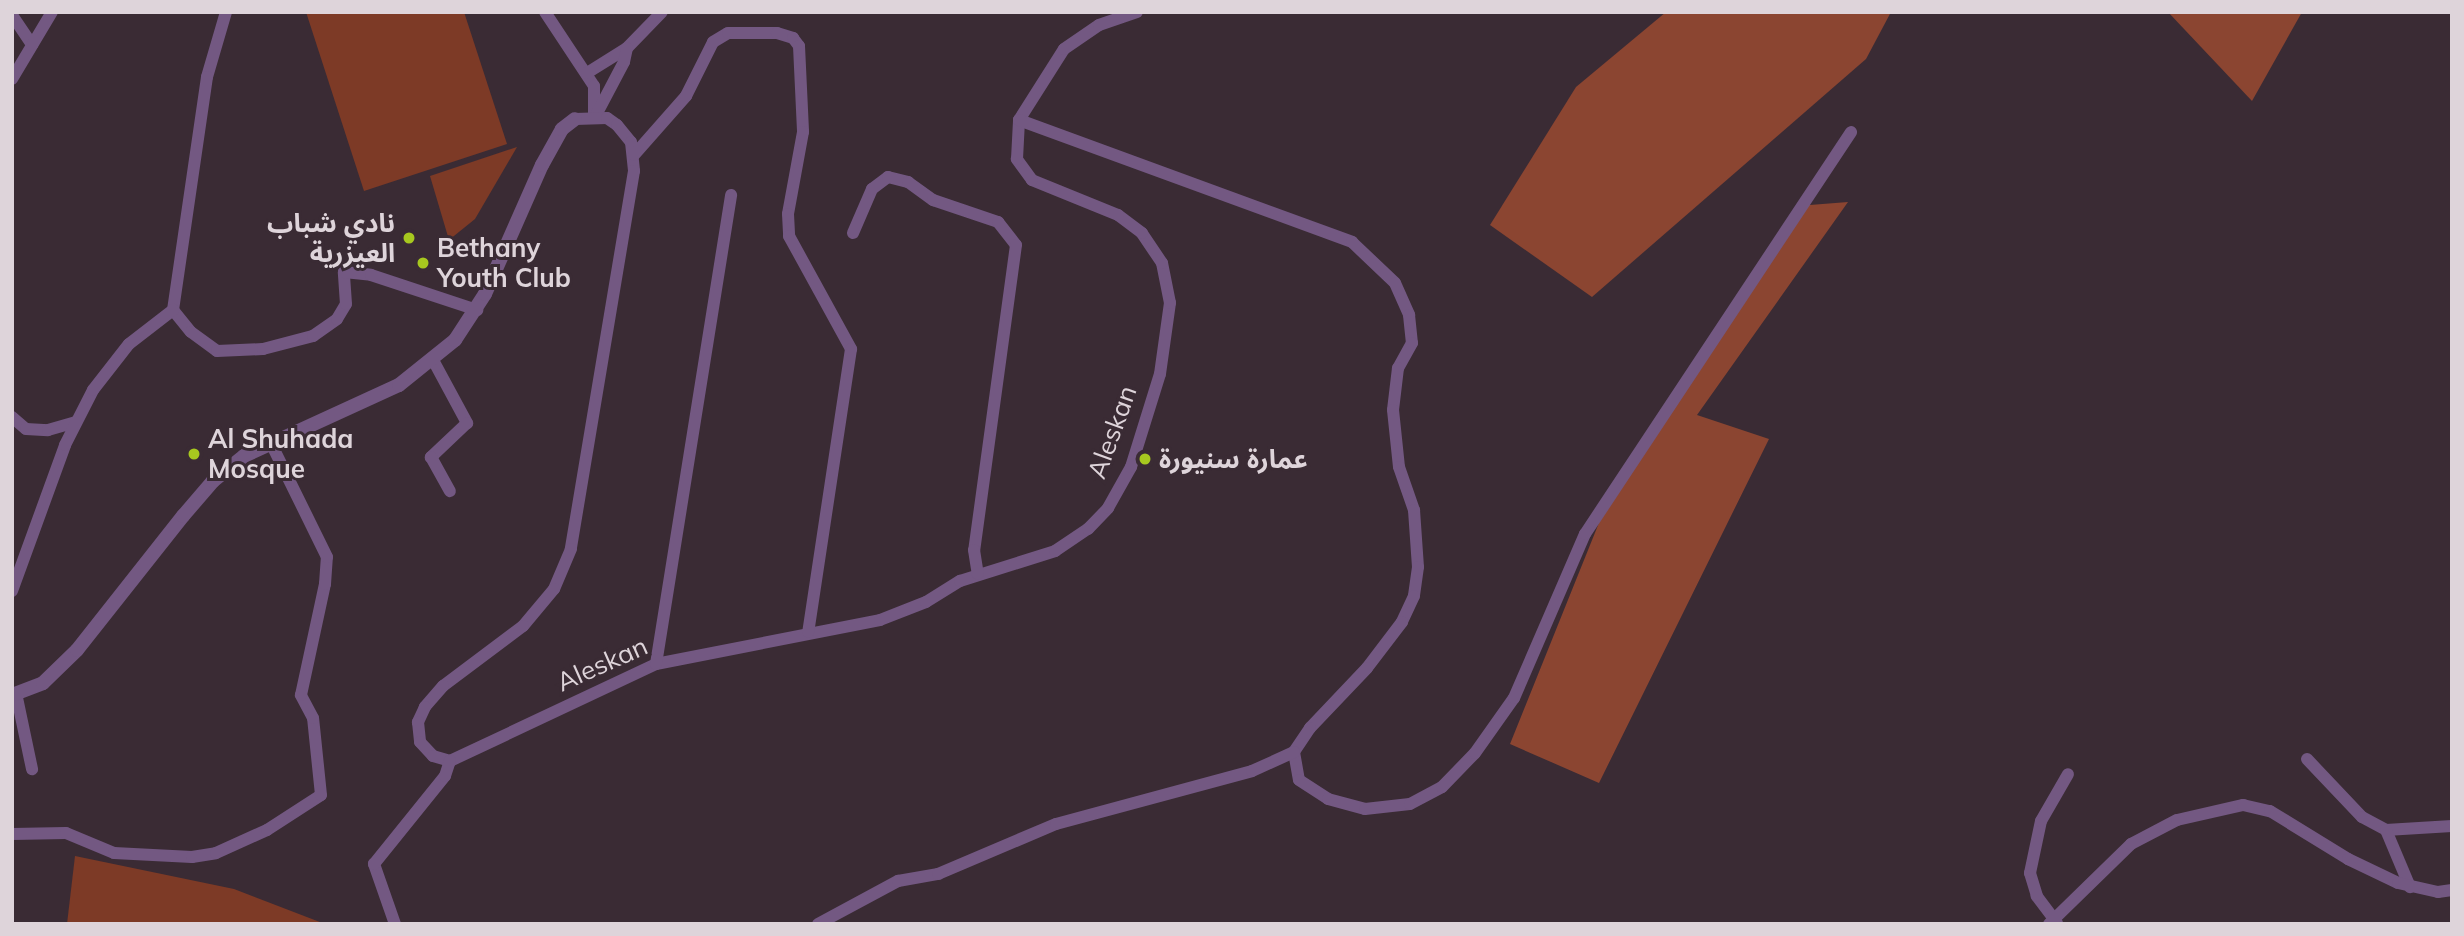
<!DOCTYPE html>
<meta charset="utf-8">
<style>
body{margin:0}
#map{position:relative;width:2464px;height:936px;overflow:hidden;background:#3a2b34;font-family:Mulish,"Noto Sans Arabic",sans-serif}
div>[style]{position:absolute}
.green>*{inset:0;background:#7d3a26}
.forest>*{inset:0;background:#8b4531}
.minor>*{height:12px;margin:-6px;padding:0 6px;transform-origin:6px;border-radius:6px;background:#735882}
.tertiary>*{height:14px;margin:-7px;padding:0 7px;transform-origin:7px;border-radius:7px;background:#735882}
.dots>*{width:19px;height:19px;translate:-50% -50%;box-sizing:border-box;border:4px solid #3a2b34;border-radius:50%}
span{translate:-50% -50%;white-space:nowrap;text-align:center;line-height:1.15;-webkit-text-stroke:6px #3a2b34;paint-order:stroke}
.poi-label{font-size:26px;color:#ded4da;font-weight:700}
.right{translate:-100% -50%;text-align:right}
.left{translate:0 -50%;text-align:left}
.street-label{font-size:26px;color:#ded4da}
.frame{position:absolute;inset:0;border:14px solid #ded4da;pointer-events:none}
</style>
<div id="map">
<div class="green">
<div style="clip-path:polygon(306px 12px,464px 12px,507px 144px,364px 191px)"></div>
<div style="clip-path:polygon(517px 147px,475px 219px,449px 240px,430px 176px)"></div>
<div style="clip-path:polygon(75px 856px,234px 889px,325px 924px,67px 924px)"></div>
</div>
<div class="forest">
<div style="clip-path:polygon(1666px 12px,1891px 12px,1866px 59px,1592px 297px,1490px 225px,1576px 87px)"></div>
<div style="clip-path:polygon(2168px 12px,2302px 12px,2252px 101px)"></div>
<div style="clip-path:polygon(1848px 202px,1697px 415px,1769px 439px,1599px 783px,1510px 744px,1619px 473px,1797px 206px)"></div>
</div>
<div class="minor">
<div style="left:226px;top:12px;width:68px;rotate:106.3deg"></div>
<div style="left:207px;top:77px;width:235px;rotate:98.3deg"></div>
<div style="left:173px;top:310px;width:28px;rotate:51deg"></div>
<div style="left:191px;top:332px;width:32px;rotate:36deg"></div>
<div style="left:217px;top:351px;width:46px;rotate:-2.5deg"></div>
<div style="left:263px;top:349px;width:52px;rotate:-14.6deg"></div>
<div style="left:313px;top:336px;width:29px;rotate:-35deg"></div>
<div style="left:337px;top:319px;width:17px;rotate:-59deg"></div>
<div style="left:346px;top:304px;width:32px;rotate:-94deg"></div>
<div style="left:344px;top:272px;width:27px;rotate:6deg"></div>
<div style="left:371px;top:275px;width:112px;rotate:18.3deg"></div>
<div style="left:545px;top:12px;width:89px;rotate:56.5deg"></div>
<div style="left:594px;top:86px;width:32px;rotate:90deg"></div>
<div style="left:12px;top:15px;width:36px;rotate:56deg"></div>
<div style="left:587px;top:73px;width:47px;rotate:-32deg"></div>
<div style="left:627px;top:48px;width:50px;rotate:-45.8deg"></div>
<div style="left:12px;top:79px;width:78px;rotate:-59.2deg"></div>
<div style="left:595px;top:117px;width:62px;rotate:-62.2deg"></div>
<div style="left:624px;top:62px;width:14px;rotate:-78deg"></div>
<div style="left:575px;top:119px;width:32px;rotate:-2deg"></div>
<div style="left:607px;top:118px;width:12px;rotate:35deg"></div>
<div style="left:617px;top:125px;width:22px;rotate:51deg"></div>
<div style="left:631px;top:142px;width:29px;rotate:84deg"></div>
<div style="left:634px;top:171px;width:383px;rotate:99.5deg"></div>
<div style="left:571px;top:549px;width:43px;rotate:113deg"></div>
<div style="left:554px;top:589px;width:48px;rotate:130deg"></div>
<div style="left:523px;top:626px;width:100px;rotate:143.1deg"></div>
<div style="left:443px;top:686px;width:28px;rotate:131deg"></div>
<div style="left:425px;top:707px;width:17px;rotate:115deg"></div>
<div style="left:418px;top:722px;width:20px;rotate:84deg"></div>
<div style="left:420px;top:742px;width:19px;rotate:47deg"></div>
<div style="left:433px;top:756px;width:18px;rotate:16deg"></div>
<div style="left:450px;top:761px;width:228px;rotate:-25.2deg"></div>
<div style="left:656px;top:664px;width:228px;rotate:-11.1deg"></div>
<div style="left:880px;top:620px;width:49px;rotate:-21.4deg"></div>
<div style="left:926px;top:602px;width:40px;rotate:-32deg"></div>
<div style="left:960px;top:581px;width:100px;rotate:-17.5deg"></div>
<div style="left:1055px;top:551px;width:40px;rotate:-34deg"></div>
<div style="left:1088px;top:529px;width:29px;rotate:-46deg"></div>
<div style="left:1108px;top:508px;width:47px;rotate:-60.7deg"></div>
<div style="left:1131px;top:467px;width:97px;rotate:-72.7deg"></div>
<div style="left:1160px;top:374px;width:72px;rotate:-82deg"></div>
<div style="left:1170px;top:303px;width:41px;rotate:-101.3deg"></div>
<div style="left:1162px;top:263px;width:36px;rotate:-124deg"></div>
<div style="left:1142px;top:233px;width:30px;rotate:-143deg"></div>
<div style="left:1118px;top:215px;width:93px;rotate:-157.9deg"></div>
<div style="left:1032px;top:180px;width:26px;rotate:-126deg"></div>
<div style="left:1017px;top:159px;width:39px;rotate:-87deg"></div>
<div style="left:1019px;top:120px;width:84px;rotate:-57.6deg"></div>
<div style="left:1064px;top:49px;width:42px;rotate:-34.4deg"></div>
<div style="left:1099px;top:25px;width:40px;rotate:-18.9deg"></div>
<div style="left:1019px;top:120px;width:355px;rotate:20.1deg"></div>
<div style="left:1352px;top:242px;width:59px;rotate:43.6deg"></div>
<div style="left:1395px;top:283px;width:35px;rotate:66deg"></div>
<div style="left:1409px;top:315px;width:28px;rotate:84deg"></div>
<div style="left:1412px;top:343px;width:29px;rotate:119deg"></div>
<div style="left:1398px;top:368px;width:42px;rotate:96.8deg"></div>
<div style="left:1393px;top:410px;width:57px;rotate:84deg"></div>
<div style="left:1399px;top:467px;width:46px;rotate:70.8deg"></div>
<div style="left:1414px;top:510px;width:57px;rotate:86deg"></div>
<div style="left:1418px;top:567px;width:29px;rotate:98deg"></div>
<div style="left:1414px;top:596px;width:29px;rotate:115deg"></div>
<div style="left:1402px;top:622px;width:58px;rotate:127.3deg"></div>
<div style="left:1367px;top:668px;width:83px;rotate:133.5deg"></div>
<div style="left:1310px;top:728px;width:29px;rotate:124deg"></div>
<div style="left:1294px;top:752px;width:28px;rotate:80deg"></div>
<div style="left:1299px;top:780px;width:35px;rotate:33deg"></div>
<div style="left:1328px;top:799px;width:38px;rotate:15deg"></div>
<div style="left:1365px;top:809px;width:45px;rotate:-6.3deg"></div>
<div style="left:1410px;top:804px;width:36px;rotate:-28deg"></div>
<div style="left:1442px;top:787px;width:47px;rotate:-45.9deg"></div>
<div style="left:1475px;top:753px;width:67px;rotate:-54.7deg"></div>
<div style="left:1514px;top:698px;width:179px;rotate:-66.6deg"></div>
<div style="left:1585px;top:534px;width:482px;rotate:-56.5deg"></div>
<div style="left:634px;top:155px;width:79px;rotate:-48.6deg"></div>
<div style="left:686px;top:96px;width:60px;rotate:-63.4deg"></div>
<div style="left:713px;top:42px;width:17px;rotate:-31deg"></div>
<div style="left:728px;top:33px;width:49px"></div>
<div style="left:777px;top:33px;width:17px;rotate:17deg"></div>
<div style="left:793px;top:38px;width:10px;rotate:53deg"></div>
<div style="left:799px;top:46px;width:86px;rotate:87.3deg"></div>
<div style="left:803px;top:132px;width:83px;rotate:100.4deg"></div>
<div style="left:788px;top:214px;width:22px;rotate:87deg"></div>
<div style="left:789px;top:236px;width:129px;rotate:61.2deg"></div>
<div style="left:851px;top:349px;width:286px;rotate:98.6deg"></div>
<div style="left:853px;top:233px;width:48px;rotate:-66.6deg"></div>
<div style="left:872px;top:189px;width:20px;rotate:-37deg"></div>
<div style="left:888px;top:177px;width:21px;rotate:14deg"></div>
<div style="left:908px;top:182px;width:31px;rotate:36deg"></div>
<div style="left:933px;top:200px;width:69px;rotate:18.7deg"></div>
<div style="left:998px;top:222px;width:29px;rotate:52deg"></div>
<div style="left:1016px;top:245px;width:308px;rotate:97.8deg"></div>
<div style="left:974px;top:550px;width:24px;rotate:81deg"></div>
<div style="left:433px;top:360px;width:72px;rotate:61.6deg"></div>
<div style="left:467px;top:423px;width:50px;rotate:136.6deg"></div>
<div style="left:431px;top:457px;width:39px;rotate:61deg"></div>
<div style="left:12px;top:417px;width:18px;rotate:41deg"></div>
<div style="left:26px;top:429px;width:22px;rotate:3deg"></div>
<div style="left:48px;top:430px;width:29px;rotate:-16deg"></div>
<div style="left:12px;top:591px;width:155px;rotate:-70deg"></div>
<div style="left:65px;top:445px;width:62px;rotate:-63deg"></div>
<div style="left:93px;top:390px;width:58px;rotate:-52deg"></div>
<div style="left:129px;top:344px;width:56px;rotate:-37.7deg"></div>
<div style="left:656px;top:664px;width:475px;rotate:-80.9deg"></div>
<div style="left:16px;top:693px;width:78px;rotate:78.1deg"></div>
<div style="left:2307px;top:759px;width:80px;rotate:46.5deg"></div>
<div style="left:2362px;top:817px;width:27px;rotate:28deg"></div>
<div style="left:2386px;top:830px;width:66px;rotate:-3.5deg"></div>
<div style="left:2386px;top:830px;width:62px;rotate:67.2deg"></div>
<div style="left:12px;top:834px;width:54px;rotate:-1.1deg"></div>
<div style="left:66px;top:833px;width:52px;rotate:22.6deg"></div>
<div style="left:114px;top:853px;width:78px;rotate:2.9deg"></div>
<div style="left:192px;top:857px;width:24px;rotate:-9deg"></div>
<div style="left:216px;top:853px;width:56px;rotate:-24.3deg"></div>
<div style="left:267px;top:830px;width:64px;rotate:-32.9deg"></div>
<div style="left:321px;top:795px;width:77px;rotate:-95.9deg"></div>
<div style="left:313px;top:718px;width:26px;rotate:-118deg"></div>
<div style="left:301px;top:695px;width:114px;rotate:-77.8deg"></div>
<div style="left:325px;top:584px;width:27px;rotate:-86deg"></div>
<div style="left:327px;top:557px;width:127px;rotate:-116.2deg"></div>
<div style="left:2057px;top:923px;width:34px;rotate:-127deg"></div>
<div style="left:2037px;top:896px;width:24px;rotate:-107deg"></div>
<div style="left:2030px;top:873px;width:53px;rotate:-78.1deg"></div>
<div style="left:2041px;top:821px;width:54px;rotate:-60.1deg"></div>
<div style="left:395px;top:924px;width:64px;rotate:-109.3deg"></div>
<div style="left:374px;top:864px;width:113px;rotate:-51.1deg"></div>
<div style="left:445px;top:776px;width:16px;rotate:-72deg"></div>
<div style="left:818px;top:924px;width:91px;rotate:-28.3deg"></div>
<div style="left:898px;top:881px;width:41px;rotate:-9.9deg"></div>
<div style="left:938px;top:874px;width:128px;rotate:-23deg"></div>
<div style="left:1056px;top:824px;width:203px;rotate:-15.1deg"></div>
<div style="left:1252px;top:771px;width:46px;rotate:-24.3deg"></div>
<div style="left:2049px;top:924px;width:115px;rotate:-44.3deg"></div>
<div style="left:2131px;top:844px;width:52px;rotate:-27.6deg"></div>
<div style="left:2177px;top:820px;width:68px;rotate:-12.8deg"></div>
<div style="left:2243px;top:805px;width:28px;rotate:13deg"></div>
<div style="left:2270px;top:811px;width:92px;rotate:31.6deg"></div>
<div style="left:2348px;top:859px;width:55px;rotate:25.6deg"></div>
<div style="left:2398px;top:883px;width:41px;rotate:12.7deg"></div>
<div style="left:2438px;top:892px;width:14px;rotate:-8deg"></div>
</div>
<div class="tertiary">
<div style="left:12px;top:695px;width:33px;rotate:-21deg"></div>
<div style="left:43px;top:683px;width:47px;rotate:-44.1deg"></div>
<div style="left:77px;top:650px;width:171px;rotate:-51.7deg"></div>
<div style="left:183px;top:516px;width:46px;rotate:-49.4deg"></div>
<div style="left:213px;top:481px;width:40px;rotate:-39deg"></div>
<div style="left:244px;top:456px;width:170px;rotate:-24.6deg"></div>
<div style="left:399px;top:385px;width:72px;rotate:-38.8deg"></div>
<div style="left:455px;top:340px;width:55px;rotate:-56.9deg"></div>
<div style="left:485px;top:294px;width:141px;rotate:-66.2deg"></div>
<div style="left:542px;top:165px;width:41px;rotate:-60.9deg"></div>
<div style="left:562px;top:129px;width:16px;rotate:-38deg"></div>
</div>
<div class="dots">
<div style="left:409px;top:238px;background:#a7c81f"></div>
<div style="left:423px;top:263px;background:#a7c81f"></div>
<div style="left:194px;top:454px;background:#a7c81f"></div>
<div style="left:1145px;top:459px;background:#a7c81f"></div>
</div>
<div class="poi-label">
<span class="right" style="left:395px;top:238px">نادي شباب<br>العيزرية</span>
<span class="left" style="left:437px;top:263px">Bethany<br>Youth Club</span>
<span class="left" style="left:208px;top:454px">Al Shuhada<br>Mosque</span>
<span class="left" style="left:1159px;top:459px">عمارة سنيورة</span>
</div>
<div class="street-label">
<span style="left:1112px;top:432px;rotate:-70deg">Aleskan</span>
<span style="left:602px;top:664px;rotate:-24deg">Aleskan</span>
</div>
<div class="frame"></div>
</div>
